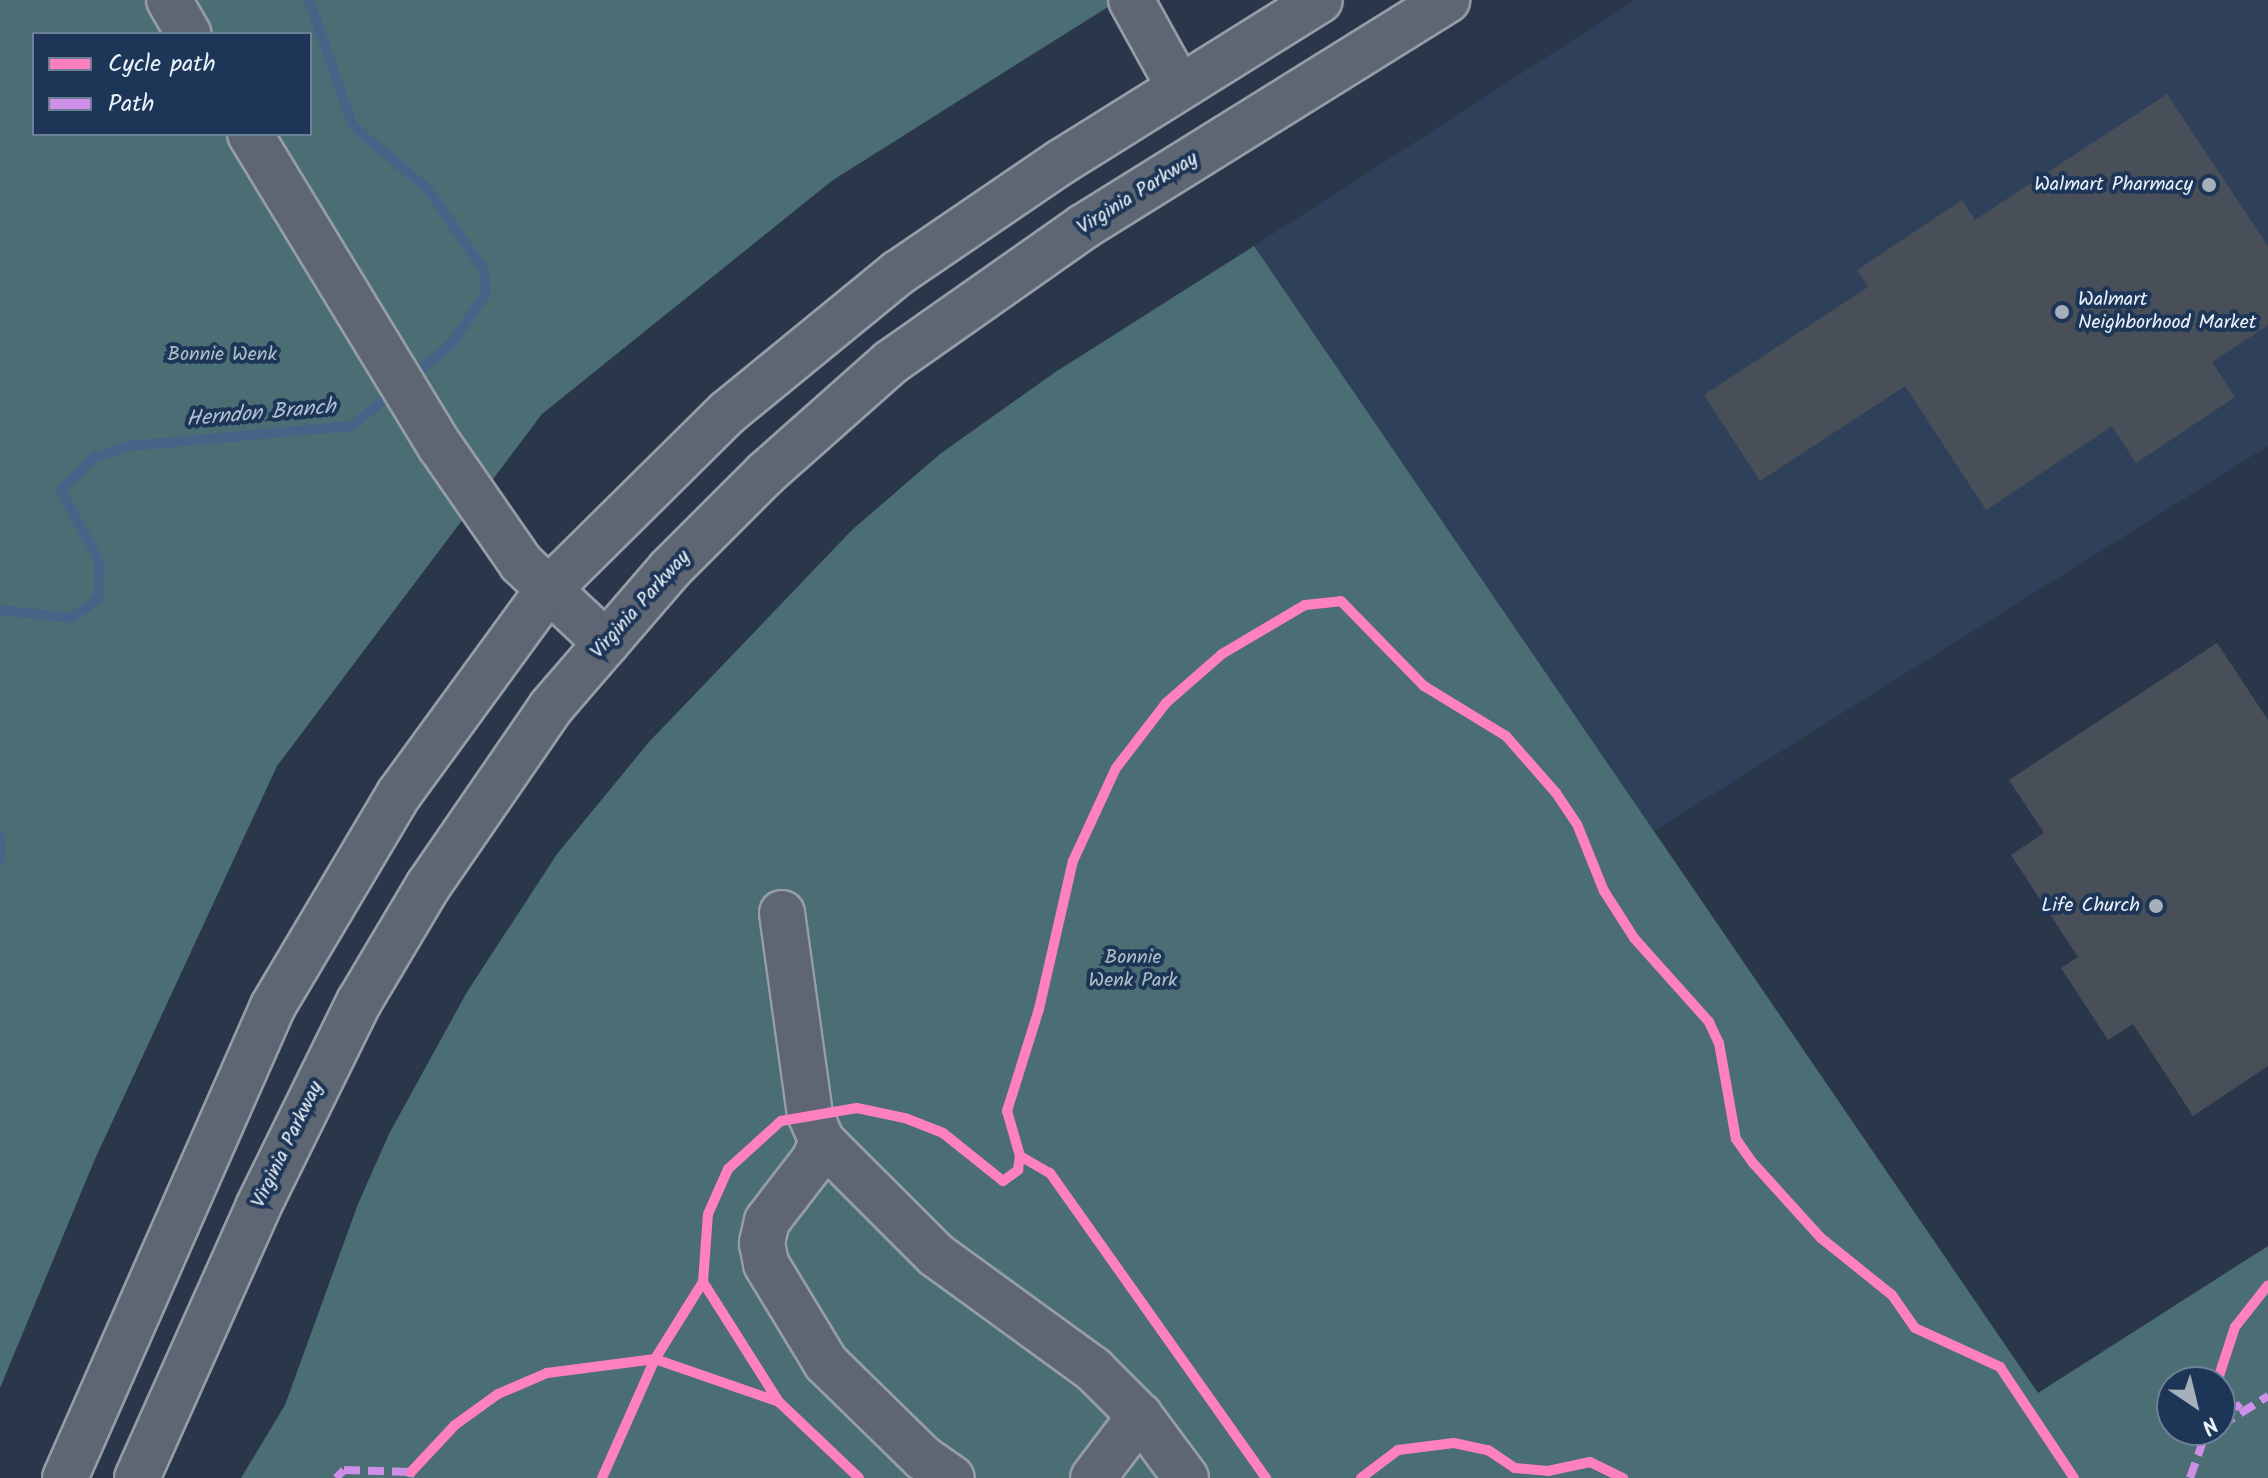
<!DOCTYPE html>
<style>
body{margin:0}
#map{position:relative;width:2268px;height:1478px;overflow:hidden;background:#2a374a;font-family:Kalam,sans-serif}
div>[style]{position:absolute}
.built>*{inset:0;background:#2f415a}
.green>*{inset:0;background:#4b6e74}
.stream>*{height:10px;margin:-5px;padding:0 5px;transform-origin:5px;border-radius:5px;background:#466488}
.building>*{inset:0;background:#484f59}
.path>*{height:5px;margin-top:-2.5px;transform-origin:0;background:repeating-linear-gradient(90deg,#656d78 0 2px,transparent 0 8px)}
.roads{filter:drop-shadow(2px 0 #959da7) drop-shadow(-2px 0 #959da7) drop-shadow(0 2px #959da7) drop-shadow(0 -2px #959da7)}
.minor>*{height:44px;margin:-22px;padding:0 22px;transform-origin:22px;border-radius:22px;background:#5d6672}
.major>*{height:44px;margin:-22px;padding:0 22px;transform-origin:22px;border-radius:22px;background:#5d6672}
.quiet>*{height:8px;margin-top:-4px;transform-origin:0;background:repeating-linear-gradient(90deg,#ce8fe9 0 16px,transparent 0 24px)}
.cycleway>*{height:10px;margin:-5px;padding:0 5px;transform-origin:5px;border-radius:5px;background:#ff80c0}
.dots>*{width:22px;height:22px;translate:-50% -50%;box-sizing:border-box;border:4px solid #1d3557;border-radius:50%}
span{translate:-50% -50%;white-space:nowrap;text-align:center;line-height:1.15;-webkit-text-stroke:8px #1d3557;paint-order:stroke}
.poi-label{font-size:20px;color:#e8f1f8}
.right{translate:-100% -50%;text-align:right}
.left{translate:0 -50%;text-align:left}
.street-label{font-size:20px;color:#e8f1f8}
.park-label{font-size:20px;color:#abc0c6}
.water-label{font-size:22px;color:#b0c1d3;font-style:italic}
.legend{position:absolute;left:32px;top:32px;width:280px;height:104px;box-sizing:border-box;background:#1d3557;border:2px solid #6e8097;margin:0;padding:10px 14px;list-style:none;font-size:24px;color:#e8f1f8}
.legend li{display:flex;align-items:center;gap:16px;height:40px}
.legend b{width:40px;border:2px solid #6e8097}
.north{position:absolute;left:2156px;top:1366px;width:80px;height:80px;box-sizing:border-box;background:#1d3557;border:2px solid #6e8097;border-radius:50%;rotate:145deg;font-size:22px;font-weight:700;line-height:32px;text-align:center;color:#e8f1f8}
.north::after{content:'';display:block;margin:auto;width:28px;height:36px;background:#a6b0bb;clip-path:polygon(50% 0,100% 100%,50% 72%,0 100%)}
</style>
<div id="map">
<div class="built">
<div style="clip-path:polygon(1635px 0,2268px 0,2268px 446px,1654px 831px,1254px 246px)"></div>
</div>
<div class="green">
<div style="clip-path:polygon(evenodd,0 0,1119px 0,833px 180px,542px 414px,277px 766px,95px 1159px,0 1388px,0 0,34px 34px,310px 34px,310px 134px,34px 134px,34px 34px)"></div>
<div style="clip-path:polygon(evenodd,1254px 246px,2038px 1393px,2268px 1246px,2268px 1478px,241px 1478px,285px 1405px,358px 1204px,389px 1134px,467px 992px,557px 854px,649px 742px,852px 530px,940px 454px,1054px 373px,1254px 246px,2172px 1382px,2220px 1382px,2220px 1430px,2172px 1430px,2172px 1382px)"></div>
</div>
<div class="stream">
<div style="left:309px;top:0;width:133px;rotate:70.8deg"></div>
<div style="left:353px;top:126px;width:97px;rotate:40deg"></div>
<div style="left:427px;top:188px;width:100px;rotate:55.2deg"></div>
<div style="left:484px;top:270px;width:23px;rotate:85deg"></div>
<div style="left:486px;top:293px;width:60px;rotate:124.2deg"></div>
<div style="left:452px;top:343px;width:52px;rotate:139.6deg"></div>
<div style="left:0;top:610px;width:71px;rotate:6.4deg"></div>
<div style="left:71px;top:618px;width:33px;rotate:-35deg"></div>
<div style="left:98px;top:599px;width:36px;rotate:-87deg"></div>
<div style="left:100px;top:563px;width:83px;rotate:-118.1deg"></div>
<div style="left:61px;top:490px;width:47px;rotate:-44.1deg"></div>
<div style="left:95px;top:457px;width:36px;rotate:-18deg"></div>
<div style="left:129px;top:446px;width:224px;rotate:-5.1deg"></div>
<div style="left:352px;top:426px;width:53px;rotate:-39.7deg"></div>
<div style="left:0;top:837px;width:22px;rotate:90deg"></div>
</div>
<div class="building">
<div style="clip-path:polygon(2167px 94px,2268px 246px,2268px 325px,2212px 362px,2235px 397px,2136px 463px,2112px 426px,1986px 510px,1905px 386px,1760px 481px,1704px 395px,1868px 287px,1857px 270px,1962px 200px,1975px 220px)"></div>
<div style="clip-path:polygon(2217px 643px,2268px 720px,2268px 1066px,2193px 1116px,2133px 1024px,2108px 1040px,2061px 968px,2078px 957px,2011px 855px,2044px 833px,2009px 780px)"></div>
</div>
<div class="path">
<div style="left:848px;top:1109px;width:77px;rotate:11.2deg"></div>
<div style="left:924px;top:1124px;width:40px;rotate:29.7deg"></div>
<div style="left:959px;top:1144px;width:57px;rotate:40.1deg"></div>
<div style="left:1003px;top:1181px;width:19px;rotate:-36deg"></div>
<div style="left:1018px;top:1170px;width:14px;rotate:-82deg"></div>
<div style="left:1020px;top:1156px;width:34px;rotate:30deg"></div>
<div style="left:1050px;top:1173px;width:374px;rotate:54.7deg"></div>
<div style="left:1020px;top:1156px;width:47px;rotate:-106.1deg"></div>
<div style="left:1007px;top:1111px;width:107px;rotate:-72.6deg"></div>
<div style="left:1039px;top:1009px;width:152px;rotate:-77.1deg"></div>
<div style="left:1073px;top:861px;width:102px;rotate:-65.2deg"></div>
<div style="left:1116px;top:768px;width:82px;rotate:-52.4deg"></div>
<div style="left:1166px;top:703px;width:74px;rotate:-41.2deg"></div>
<div style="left:1222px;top:654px;width:96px;rotate:-30.6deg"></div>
<div style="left:1305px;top:605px;width:36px;rotate:-6deg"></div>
<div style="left:1341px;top:601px;width:119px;rotate:45.7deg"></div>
<div style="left:1424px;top:686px;width:96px;rotate:31.4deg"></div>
<div style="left:1506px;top:736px;width:76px;rotate:48.7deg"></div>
<div style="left:1556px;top:793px;width:37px;rotate:56deg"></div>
<div style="left:1577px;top:824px;width:72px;rotate:68.1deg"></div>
<div style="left:1604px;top:891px;width:56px;rotate:57.4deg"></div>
<div style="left:1634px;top:938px;width:113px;rotate:48.2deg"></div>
<div style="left:1709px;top:1022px;width:23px;rotate:65deg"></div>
<div style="left:1719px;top:1043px;width:97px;rotate:80deg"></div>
<div style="left:1736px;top:1139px;width:29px;rotate:55deg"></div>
<div style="left:1753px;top:1163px;width:101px;rotate:47.8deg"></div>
<div style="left:1821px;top:1238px;width:91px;rotate:38.8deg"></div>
<div style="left:1892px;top:1295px;width:40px;rotate:55.1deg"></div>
<div style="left:1915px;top:1328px;width:94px;rotate:24.6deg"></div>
<div style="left:2000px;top:1367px;width:133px;rotate:56.3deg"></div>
<div style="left:703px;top:1282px;width:141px;rotate:57.4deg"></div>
<div style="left:411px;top:1472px;width:64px;rotate:-46.9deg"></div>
<div style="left:455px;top:1425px;width:53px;rotate:-35.8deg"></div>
<div style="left:498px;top:1394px;width:53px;rotate:-23.2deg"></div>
<div style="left:547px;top:1373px;width:109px;rotate:-7.4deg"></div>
<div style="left:655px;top:1359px;width:91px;rotate:-58.1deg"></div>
<div style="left:703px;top:1282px;width:42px;rotate:-88.6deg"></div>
<div style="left:704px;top:1240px;width:49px;rotate:-75.7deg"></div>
<div style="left:716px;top:1193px;width:55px;rotate:-56deg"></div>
<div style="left:747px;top:1147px;width:33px;rotate:-39deg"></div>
<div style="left:602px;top:1478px;width:130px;rotate:-66deg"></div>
<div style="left:655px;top:1359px;width:131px;rotate:19.1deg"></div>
<div style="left:779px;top:1402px;width:110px;rotate:43.5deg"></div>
</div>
<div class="roads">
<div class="minor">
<div style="left:169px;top:0;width:39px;rotate:60deg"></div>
<div style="left:1131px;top:0;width:99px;rotate:61.1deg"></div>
<div style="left:250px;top:134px;width:365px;rotate:58.7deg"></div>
<div style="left:440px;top:446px;width:142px;rotate:55.3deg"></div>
<div style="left:521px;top:563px;width:117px;rotate:43.3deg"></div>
<div style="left:782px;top:913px;width:203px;rotate:82.1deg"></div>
<div style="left:810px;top:1114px;width:30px;rotate:66deg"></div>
<div style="left:822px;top:1141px;width:161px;rotate:45deg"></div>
<div style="left:936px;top:1255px;width:195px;rotate:36deg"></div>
<div style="left:1094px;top:1370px;width:65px;rotate:45deg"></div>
<div style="left:1140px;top:1416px;width:77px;rotate:53.4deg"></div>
<div style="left:822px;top:1141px;width:21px;rotate:113deg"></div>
<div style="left:814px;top:1160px;width:77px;rotate:127.6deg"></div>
<div style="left:767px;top:1221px;width:23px;rotate:103deg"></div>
<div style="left:762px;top:1243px;width:21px;rotate:79deg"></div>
<div style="left:766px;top:1264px;width:116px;rotate:58.8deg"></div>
<div style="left:826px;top:1363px;width:136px;rotate:44.4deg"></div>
<div style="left:923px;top:1458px;width:35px;rotate:35deg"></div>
<div style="left:1093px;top:1478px;width:78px;rotate:-52.8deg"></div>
</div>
<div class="major">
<div style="left:65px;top:1478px;width:516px;rotate:-66.22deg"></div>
<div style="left:273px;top:1006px;width:247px;rotate:-59.3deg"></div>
<div style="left:399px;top:794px;width:251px;rotate:-53.9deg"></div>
<div style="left:547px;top:591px;width:255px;rotate:-44.7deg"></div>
<div style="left:728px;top:412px;width:220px;rotate:-39.3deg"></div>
<div style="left:898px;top:273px;width:197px;rotate:-34.3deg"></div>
<div style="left:1061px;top:162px;width:305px;rotate:-32deg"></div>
<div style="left:137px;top:1478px;width:297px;rotate:-65.9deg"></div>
<div style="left:258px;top:1207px;width:229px;rotate:-63.8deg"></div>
<div style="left:359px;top:1002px;width:135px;rotate:-59.3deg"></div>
<div style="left:428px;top:886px;width:217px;rotate:-55.5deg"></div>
<div style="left:551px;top:707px;width:182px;rotate:-49.2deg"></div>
<div style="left:670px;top:569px;width:136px;rotate:-45deg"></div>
<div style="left:766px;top:473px;width:167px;rotate:-41.6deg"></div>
<div style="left:891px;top:362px;width:235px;rotate:-35.1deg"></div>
<div style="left:1083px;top:227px;width:429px;rotate:-31.9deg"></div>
</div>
</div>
<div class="quiet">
<div style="left:2220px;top:1385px;width:31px;rotate:50deg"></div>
<div style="left:2220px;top:1426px;width:57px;rotate:-32deg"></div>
<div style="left:336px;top:1478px;width:11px;rotate:-45deg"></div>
<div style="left:344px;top:1470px;width:67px;rotate:1.7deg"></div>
<div style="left:411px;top:1472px;width:5px;rotate:101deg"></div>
<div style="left:2190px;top:1478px;width:51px;rotate:-70.5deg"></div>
</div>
<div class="cycleway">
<div style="left:1020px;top:1156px;width:47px;rotate:-106.1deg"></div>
<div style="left:1007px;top:1111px;width:107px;rotate:-72.6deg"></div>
<div style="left:1039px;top:1009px;width:152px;rotate:-77.1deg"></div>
<div style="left:1073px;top:861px;width:102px;rotate:-65.2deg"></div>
<div style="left:1116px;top:768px;width:82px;rotate:-52.4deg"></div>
<div style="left:1166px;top:703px;width:74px;rotate:-41.2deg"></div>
<div style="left:1222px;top:654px;width:96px;rotate:-30.6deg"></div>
<div style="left:1305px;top:605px;width:36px;rotate:-6deg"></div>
<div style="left:1341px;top:601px;width:119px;rotate:45.7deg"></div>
<div style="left:1424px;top:686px;width:96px;rotate:31.4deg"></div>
<div style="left:1506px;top:736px;width:76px;rotate:48.7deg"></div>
<div style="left:1556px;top:793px;width:37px;rotate:56deg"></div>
<div style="left:1577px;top:824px;width:72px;rotate:68.1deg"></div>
<div style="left:1604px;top:891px;width:56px;rotate:57.4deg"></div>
<div style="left:1634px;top:938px;width:113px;rotate:48.2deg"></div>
<div style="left:1709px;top:1022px;width:23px;rotate:65deg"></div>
<div style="left:1719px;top:1043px;width:97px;rotate:80deg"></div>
<div style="left:1736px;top:1139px;width:29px;rotate:55deg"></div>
<div style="left:1753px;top:1163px;width:101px;rotate:47.8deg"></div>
<div style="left:1821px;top:1238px;width:91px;rotate:38.8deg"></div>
<div style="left:1892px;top:1295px;width:40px;rotate:55.1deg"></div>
<div style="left:1915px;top:1328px;width:94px;rotate:24.6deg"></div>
<div style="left:2000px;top:1367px;width:133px;rotate:56.3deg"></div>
<div style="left:703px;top:1282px;width:142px;rotate:57.7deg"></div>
<div style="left:2217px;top:1382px;width:58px;rotate:-71.9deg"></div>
<div style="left:2235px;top:1327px;width:53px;rotate:-51.8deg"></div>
<div style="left:411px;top:1472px;width:64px;rotate:-46.9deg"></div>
<div style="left:455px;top:1425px;width:53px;rotate:-35.8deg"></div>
<div style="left:498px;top:1394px;width:53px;rotate:-23.2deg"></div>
<div style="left:547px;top:1373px;width:109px;rotate:-7.4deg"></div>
<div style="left:655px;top:1359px;width:91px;rotate:-58.1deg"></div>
<div style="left:703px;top:1282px;width:68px;rotate:-85.8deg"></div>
<div style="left:708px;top:1214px;width:49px;rotate:-66deg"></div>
<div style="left:728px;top:1169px;width:72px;rotate:-42.2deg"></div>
<div style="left:781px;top:1121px;width:77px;rotate:-9.7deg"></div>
<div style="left:857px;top:1108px;width:49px;rotate:11.8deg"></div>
<div style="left:905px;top:1118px;width:41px;rotate:21.5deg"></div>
<div style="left:943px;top:1133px;width:77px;rotate:38.7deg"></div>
<div style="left:1003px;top:1181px;width:19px;rotate:-36deg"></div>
<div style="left:1018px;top:1170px;width:14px;rotate:-82deg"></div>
<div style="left:1020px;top:1156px;width:34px;rotate:30deg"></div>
<div style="left:1050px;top:1173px;width:374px;rotate:54.7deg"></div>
<div style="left:602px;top:1478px;width:130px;rotate:-66deg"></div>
<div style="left:655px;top:1359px;width:131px;rotate:19.1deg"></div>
<div style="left:779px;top:1402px;width:110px;rotate:43.5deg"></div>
<div style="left:1361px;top:1478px;width:46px;rotate:-37.1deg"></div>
<div style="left:1398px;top:1450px;width:56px;rotate:-7.1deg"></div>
<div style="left:1454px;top:1443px;width:35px;rotate:12deg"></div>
<div style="left:1488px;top:1450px;width:32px;rotate:34deg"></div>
<div style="left:1515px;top:1468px;width:33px;rotate:5deg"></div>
<div style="left:1548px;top:1471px;width:43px;rotate:-12.1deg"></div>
<div style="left:1590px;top:1462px;width:37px;rotate:26deg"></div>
</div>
<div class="dots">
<div style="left:2209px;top:185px;background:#a6b0bb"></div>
<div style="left:2062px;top:312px;background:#a6b0bb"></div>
<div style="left:2156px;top:906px;background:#a6b0bb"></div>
</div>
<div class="poi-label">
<span class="right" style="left:2193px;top:185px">Walmart Pharmacy</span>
<span class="left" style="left:2078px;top:312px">Walmart<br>Neighborhood Market</span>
<span class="right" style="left:2140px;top:906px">Life Church</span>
</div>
<div class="street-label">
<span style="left:1138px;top:194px;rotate:-32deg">Virginia Parkway</span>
<span style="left:641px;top:605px;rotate:-48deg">Virginia Parkway</span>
<span style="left:288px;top:1145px;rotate:-64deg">Virginia Parkway</span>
</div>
<div class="park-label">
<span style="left:222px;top:355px">Bonnie Wenk</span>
<span style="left:1133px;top:970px">Bonnie<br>Wenk Park</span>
</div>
<div class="water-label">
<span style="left:261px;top:414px;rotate:-5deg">Herndon Branch</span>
</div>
<ul class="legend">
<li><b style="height:10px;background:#ff80c0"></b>Cycle path</li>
<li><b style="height:10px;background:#ce8fe9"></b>Path</li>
</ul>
<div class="north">N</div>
</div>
